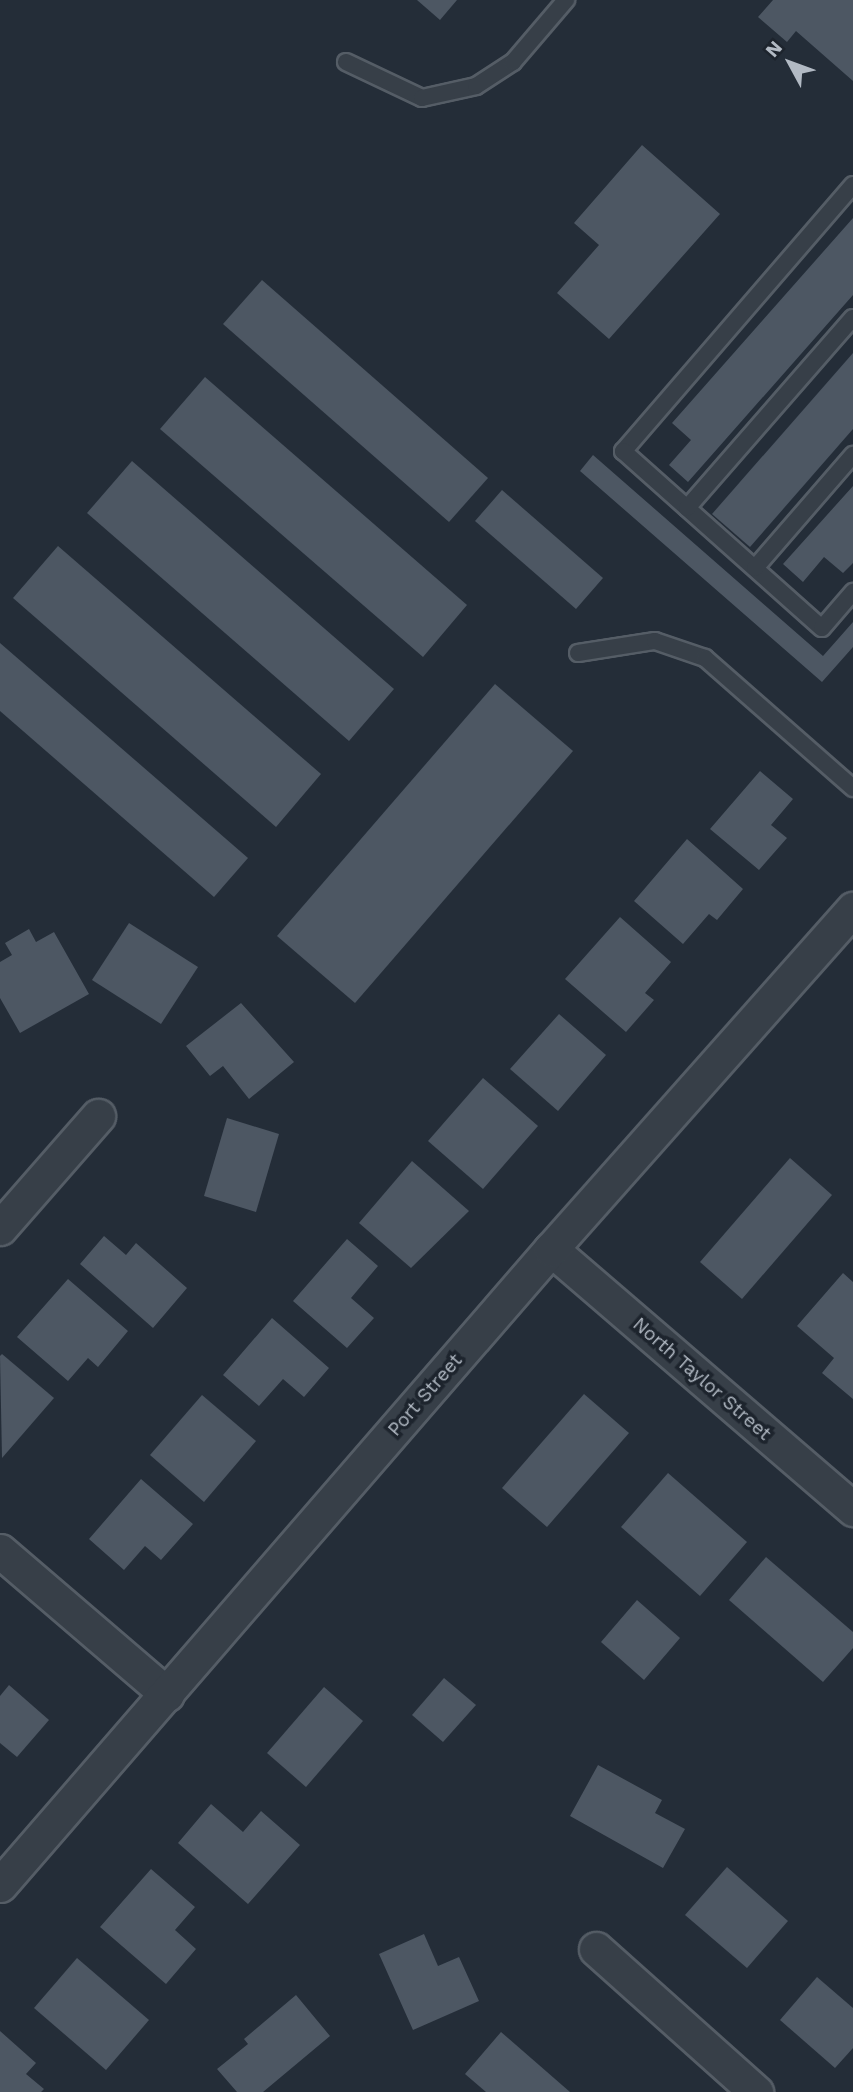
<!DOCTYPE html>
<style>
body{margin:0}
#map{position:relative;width:853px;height:2092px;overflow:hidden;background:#242d38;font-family:"Work Sans",sans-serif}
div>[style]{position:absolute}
.building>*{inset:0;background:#4d5763}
.roads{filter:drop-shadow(2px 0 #555d66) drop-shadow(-2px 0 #555d66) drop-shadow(0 2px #555d66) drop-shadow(0 -2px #555d66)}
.lane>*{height:16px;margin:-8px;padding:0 8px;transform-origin:8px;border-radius:8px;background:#373f48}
.street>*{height:33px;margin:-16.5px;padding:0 16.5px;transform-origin:16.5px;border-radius:16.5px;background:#373f48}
span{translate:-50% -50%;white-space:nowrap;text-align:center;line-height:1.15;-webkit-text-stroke:7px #1d242d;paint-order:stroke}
.street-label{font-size:19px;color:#b2bac4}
.north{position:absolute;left:755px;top:28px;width:70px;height:70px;-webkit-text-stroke:5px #1d242d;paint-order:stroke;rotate:311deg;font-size:19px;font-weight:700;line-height:28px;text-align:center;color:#b2bac4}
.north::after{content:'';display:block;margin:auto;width:24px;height:32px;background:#b2bac4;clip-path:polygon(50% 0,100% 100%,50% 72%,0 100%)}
</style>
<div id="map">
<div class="building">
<div style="clip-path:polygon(417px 0,457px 0,440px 20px)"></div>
<div style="clip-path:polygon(773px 0,853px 0,853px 81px,796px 31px,787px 42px,758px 17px)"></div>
<div style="clip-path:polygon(642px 145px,720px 214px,609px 339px,557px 293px,599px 245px,574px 223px)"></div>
<div style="clip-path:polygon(853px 218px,853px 295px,688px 482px,669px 465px,691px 440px,672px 423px)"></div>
<div style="clip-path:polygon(262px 280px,488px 478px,449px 522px,223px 324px)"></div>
<div style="clip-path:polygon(853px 353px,853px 429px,750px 547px,712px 514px)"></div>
<div style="clip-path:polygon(205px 377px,467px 605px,423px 657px,160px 429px)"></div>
<div style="clip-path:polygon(593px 455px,823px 656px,853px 622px,853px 647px,822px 682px,580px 471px)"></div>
<div style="clip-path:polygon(132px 461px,394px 689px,349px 741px,87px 513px)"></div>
<div style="clip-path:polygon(853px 486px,853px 563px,843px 573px,824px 557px,803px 582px,783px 564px)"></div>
<div style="clip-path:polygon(502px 490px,603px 578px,576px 609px,475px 521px)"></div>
<div style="clip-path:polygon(58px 546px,321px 774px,276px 827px,13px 598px)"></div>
<div style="clip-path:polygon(0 643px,248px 858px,214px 897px,0 711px)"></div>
<div style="clip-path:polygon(495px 684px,573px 751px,355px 1003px,277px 936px)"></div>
<div style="clip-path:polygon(760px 771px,793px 799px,771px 825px,787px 838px,759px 870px,710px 829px)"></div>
<div style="clip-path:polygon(687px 839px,743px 889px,717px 920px,709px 914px,683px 944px,634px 901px)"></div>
<div style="clip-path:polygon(620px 917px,671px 962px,645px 993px,654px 1000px,626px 1032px,565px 979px)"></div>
<div style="clip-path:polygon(129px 923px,198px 967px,161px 1024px,92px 980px)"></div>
<div style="clip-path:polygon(29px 929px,36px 942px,54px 932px,89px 994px,20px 1033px,0 998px,0 962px,12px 955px,5px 943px)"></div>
<div style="clip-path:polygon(241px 1003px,294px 1062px,249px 1099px,223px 1066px,210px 1076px,186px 1046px)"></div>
<div style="clip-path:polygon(559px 1014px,606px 1055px,558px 1111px,510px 1069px)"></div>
<div style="clip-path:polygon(483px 1078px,538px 1126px,483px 1189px,428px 1141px)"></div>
<div style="clip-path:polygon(227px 1118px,279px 1134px,256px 1212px,204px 1196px)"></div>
<div style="clip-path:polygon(790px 1158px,832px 1195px,742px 1299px,700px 1262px)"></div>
<div style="clip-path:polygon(412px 1161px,469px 1211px,411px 1268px,359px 1223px)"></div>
<div style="clip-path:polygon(104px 1236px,126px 1255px,136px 1243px,187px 1288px,153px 1328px,80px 1264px)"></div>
<div style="clip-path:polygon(347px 1239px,378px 1266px,351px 1298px,374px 1318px,347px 1348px,293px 1301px)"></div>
<div style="clip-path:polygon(843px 1273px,853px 1282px,853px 1399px,822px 1373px,834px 1358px,797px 1326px)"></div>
<div style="clip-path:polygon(68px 1279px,128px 1331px,98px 1367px,88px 1358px,68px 1381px,17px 1337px)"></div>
<div style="clip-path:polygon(272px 1318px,329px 1368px,304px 1397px,283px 1379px,259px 1406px,223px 1375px)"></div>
<div style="clip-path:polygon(2px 1354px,54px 1398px,2px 1458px,0 1356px)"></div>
<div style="clip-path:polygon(584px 1394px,629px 1433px,547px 1527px,502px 1488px)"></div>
<div style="clip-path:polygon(202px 1395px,256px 1441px,204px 1502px,150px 1455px)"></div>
<div style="clip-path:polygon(668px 1473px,747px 1542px,700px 1596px,621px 1527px)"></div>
<div style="clip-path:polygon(141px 1479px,193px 1524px,161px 1560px,145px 1546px,124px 1570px,89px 1539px)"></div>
<div style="clip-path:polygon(766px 1557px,853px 1632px,853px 1648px,823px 1682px,729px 1600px)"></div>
<div style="clip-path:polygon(637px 1600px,680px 1638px,644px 1680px,601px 1642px)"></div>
<div style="clip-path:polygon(444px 1678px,476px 1705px,443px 1742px,412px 1715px)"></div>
<div style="clip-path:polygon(9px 1685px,49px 1720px,17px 1757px,0 1743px,0 1696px)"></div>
<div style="clip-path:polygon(324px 1687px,363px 1721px,306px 1787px,267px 1753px)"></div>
<div style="clip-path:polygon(598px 1765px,662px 1800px,655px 1813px,685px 1829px,663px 1868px,570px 1816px)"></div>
<div style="clip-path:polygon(211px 1804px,243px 1832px,261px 1811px,300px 1845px,248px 1904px,178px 1843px)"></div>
<div style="clip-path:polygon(727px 1867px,788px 1921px,747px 1968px,685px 1915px)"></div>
<div style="clip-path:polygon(151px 1869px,195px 1907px,175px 1930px,196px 1949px,166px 1984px,100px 1927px)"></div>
<div style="clip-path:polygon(424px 1934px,438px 1966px,459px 1957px,479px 2001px,413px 2030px,379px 1954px)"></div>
<div style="clip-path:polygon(77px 1958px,149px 2020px,106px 2070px,34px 2008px)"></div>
<div style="clip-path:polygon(817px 1977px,853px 2008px,853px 2048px,835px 2068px,780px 2020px)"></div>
<div style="clip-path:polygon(296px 1995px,330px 2036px,263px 2092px,237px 2092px,217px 2069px,248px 2044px,244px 2039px)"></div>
<div style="clip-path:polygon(0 2031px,36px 2063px,26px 2074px,44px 2089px,41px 2092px,0 2092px)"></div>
<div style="clip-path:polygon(501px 2032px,570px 2092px,486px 2092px,465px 2074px)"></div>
</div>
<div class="roads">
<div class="lane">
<div style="left:346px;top:62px;width:84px;rotate:25.3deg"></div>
<div style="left:422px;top:98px;width:55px;rotate:-12.5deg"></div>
<div style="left:476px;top:86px;width:44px;rotate:-33deg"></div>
<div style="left:513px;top:62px;width:82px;rotate:-49.5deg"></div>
<div style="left:853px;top:185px;width:352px;rotate:130.8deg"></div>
<div style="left:623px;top:451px;width:266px;rotate:41.7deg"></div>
<div style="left:822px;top:628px;width:48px;rotate:-49.3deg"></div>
<div style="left:687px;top:508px;width:252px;rotate:-48.9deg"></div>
<div style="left:755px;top:568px;width:150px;rotate:-49.1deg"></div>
<div style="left:578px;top:653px;width:78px;rotate:-8.9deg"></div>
<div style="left:655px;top:641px;width:53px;rotate:18.8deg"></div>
<div style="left:705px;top:658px;width:197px;rotate:41.3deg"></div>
</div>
<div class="street">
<div style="left:0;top:1228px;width:149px;rotate:-48.8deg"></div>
<div style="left:551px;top:1249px;width:399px;rotate:40.7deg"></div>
<div style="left:0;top:1551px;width:220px;rotate:40.6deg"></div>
<div style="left:0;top:1885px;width:841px;rotate:-49.1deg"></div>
<div style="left:551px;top:1249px;width:455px;rotate:-48.4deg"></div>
<div style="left:596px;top:1949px;width:215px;rotate:41.8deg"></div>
</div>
</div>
<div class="street-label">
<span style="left:702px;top:1379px;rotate:41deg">North Taylor Street</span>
<span style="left:425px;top:1395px;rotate:-49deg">Port Street</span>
</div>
<div class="north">N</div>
</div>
